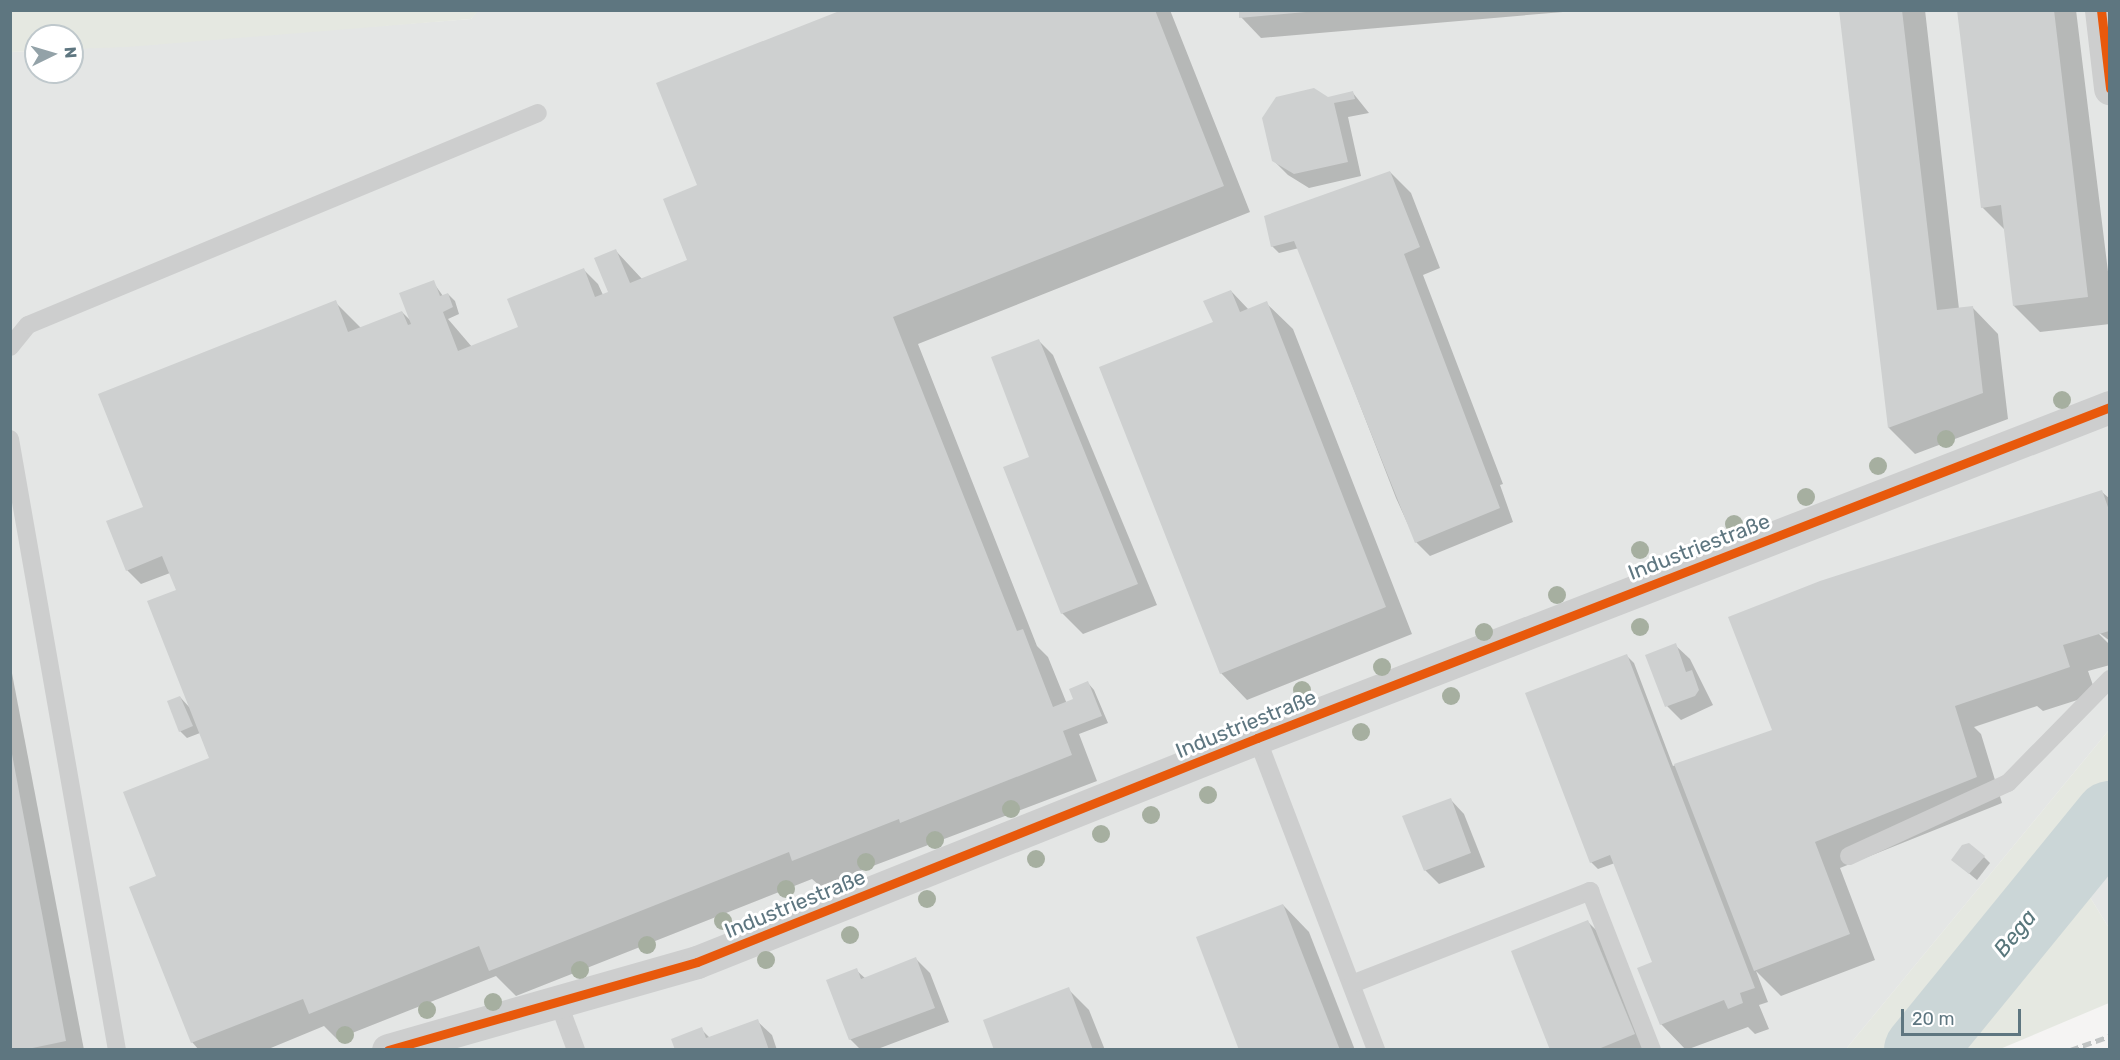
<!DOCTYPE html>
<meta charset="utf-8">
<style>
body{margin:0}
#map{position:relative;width:2120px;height:1060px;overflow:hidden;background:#f5f4f3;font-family:Rubik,sans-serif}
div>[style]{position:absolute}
.built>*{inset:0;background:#e4e6e5}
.green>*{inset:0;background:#e5e8e1}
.shadow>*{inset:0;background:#0003}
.river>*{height:72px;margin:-36px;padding:0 36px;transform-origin:36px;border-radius:36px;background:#cbd6d7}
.building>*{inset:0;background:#ced0d0}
.service>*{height:18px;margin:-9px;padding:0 9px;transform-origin:9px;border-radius:9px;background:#cdcece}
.minor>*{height:33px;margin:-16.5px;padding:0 16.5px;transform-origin:16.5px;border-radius:16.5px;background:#cdcece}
.rail>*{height:4.5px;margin-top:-2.25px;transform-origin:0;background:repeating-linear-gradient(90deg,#c1c4c4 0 9px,transparent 0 13.5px)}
.cycleway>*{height:9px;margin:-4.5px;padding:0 4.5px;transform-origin:4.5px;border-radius:4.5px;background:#e8590c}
.trees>*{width:18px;height:18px;margin:-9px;border-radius:50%;background:#a6afa0}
span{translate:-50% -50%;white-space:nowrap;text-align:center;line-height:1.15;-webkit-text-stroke:6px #fff;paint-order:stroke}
.street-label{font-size:21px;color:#5e7680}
.water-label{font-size:22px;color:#59777c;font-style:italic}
.frame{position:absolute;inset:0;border:12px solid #5e7680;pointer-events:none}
.north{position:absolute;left:24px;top:24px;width:60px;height:60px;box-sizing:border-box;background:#fff;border:2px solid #bfc8cc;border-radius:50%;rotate:85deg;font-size:16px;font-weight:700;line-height:24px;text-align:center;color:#5e7680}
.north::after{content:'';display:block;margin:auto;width:21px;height:27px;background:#93a2a8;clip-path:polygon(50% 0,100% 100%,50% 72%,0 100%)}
.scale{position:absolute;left:1901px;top:1009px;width:120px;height:27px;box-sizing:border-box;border:3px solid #5e7680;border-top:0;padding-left:8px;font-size:18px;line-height:21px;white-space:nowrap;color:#5e7680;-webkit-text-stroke:4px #fff;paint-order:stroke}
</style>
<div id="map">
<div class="built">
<div style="clip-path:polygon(478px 10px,2109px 11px,2109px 730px,1846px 1049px,11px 1049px,10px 52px,36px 51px,36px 72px,72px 72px,72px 49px,471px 19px)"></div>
<div style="clip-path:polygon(2109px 868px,2109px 928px,2088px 894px)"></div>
</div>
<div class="green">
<div style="clip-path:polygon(10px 11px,11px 10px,478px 11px,471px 19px,128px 47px,72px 49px,72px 36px,36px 36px,36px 51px,11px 52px)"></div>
<div style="clip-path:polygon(2109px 730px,2109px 868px,2088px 894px,2109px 928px,2109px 1003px,2000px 1049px,1846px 1049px)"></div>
</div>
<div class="shadow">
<div style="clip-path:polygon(844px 10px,1170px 10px,1250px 212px,918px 344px,1037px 646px,1048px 657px,1067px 704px,1075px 700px,1088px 683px,1094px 690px,1108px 723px,1079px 734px,1097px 781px,820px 886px,812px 879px,516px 996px,496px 976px,337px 1039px,324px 1026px,266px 1050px,199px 1050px,192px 1042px,158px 877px,210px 759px,200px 733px,187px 738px,180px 731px,180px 697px,190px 708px,177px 591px,170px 573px,141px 584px,127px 570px,145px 508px,335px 302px,361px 328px,402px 312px,413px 323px,433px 282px,443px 296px,448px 294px,455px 301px,459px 314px,448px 319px,472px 347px,521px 328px,584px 270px,598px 284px,603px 295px,610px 293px,616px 251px,643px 280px,690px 261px,699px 186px)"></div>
<div style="clip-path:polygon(1240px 10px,1562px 10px,1563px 12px,1261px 38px,1241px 17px)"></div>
<div style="clip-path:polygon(1840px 10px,1925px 10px,1959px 309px,1972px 307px,1998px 334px,2008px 419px,1915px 454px,1889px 428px)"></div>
<div style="clip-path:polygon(1959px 10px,2076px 10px,2110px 288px,2110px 324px,2040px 332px,2014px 306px,2005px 230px,1982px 207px)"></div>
<div style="clip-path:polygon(1353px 93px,1369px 113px,1348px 117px,1361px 176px,1309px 188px,1288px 175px,1273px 160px,1328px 98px)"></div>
<div style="clip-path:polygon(1390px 172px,1411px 193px,1440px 268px,1423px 275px,1503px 484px,1500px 485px,1513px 522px,1430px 556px,1416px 542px,1396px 498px,1299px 248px,1279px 253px,1272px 246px)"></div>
<div style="clip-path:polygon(1231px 291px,1249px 310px,1266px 303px,1293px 329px,1412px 634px,1247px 700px,1221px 673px,1215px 323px)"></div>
<div style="clip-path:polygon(1039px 341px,1053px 355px,1157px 605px,1083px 634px,1062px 613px,1031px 458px)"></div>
<div style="clip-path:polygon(2102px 492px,2110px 499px,2110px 641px,2094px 629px,2110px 645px,2110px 665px,2088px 671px,2096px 694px,2043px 711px,2037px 706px,1974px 727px,1981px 734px,2002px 803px,1840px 868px,1875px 960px,1781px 996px,1756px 971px,1768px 1002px,1759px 1005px,1769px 1029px,1755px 1034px,1748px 1027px,1686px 1050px,1661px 1024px,1653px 963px,1615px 863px,1598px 869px,1591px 862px,1627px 656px,1634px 663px,1673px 766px,1774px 731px)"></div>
<div style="clip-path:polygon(1675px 645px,1690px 659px,1713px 705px,1681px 720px,1667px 706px)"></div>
<div style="clip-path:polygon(10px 663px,84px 1050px,10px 1050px)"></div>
<div style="clip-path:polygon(1450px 799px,1464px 814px,1485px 867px,1439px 884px,1425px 870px)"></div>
<div style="clip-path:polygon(1984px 857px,1990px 863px,1977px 880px,1960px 866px)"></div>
<div style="clip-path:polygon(1283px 905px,1309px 932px,1355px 1050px,1241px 1050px)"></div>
<div style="clip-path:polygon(1588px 922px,1614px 948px,1656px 1050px,1552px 1050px)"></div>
<div style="clip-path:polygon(916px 959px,930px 973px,949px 1022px,875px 1050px,861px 1050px,850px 1039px,856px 970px,866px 979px)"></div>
<div style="clip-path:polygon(1068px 989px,1089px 1010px,1105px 1050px,996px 1050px)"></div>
<div style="clip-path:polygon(757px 1021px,772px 1035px,777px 1050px,677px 1050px,701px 1029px,710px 1038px)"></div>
</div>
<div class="river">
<div style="left:1920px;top:1050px;width:301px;rotate:-50.8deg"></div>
</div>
<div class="building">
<div style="clip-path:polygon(842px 10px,1155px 10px,1224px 186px,893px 317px,1017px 631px,1023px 629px,1053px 707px,1073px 699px,1069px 689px,1088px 681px,1102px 716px,1063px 731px,1072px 755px,900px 823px,899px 819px,792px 861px,789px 852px,489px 971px,479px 946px,309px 1014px,303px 999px,191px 1043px,129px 887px,156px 876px,123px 792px,209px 758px,147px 601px,176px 590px,162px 556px,126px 571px,106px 521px,143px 507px,98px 394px,336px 300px,348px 332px,402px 311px,408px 325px,411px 324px,399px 293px,434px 280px,440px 296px,448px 293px,453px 307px,443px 312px,458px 351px,518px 327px,507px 299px,584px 268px,595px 297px,608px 292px,594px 258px,616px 249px,630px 283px,687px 260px,663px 199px,697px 185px,656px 83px)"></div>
<div style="clip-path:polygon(1239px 10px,1306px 10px,1306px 12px,1239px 18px)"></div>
<div style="clip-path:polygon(1839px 10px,1902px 10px,1937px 310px,1973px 306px,1983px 393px,1888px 428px)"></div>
<div style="clip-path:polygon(1957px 10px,2054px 10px,2088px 297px,2013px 306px,2001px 205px,1981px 208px)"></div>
<div style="clip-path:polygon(1314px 88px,1328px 97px,1353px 91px,1355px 99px,1334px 103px,1348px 162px,1294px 174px,1272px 161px,1262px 118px,1276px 97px)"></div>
<div style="clip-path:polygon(1390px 171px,1420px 247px,1404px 254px,1500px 508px,1415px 543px,1294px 241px,1271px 247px,1264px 216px)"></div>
<div style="clip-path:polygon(1231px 290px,1240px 312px,1267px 301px,1386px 607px,1220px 674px,1099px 367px,1213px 322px,1203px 301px)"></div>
<div style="clip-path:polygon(1039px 339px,1138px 584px,1061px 614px,1003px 467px,1029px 457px,991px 357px)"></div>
<div style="clip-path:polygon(2102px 490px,2109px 510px,2109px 631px,2063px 645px,2070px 667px,1955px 706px,1977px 777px,1815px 842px,1850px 934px,1754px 971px,1674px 764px,1772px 730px,1728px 617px,1820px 581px)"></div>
<div style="clip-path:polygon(1676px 643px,1686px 672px,1692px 670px,1699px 690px,1695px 696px,1665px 707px,1645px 655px)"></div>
<div style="clip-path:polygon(1627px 654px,1755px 988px,1740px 993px,1743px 1003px,1728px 1009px,1724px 1000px,1660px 1025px,1637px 968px,1652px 962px,1610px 855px,1590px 863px,1525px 693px)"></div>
<div style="clip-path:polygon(180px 696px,193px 726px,179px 732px,167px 701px)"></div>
<div style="clip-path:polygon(12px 754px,66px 1041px,23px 1050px,10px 1050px)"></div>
<div style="clip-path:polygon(1451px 798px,1471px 853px,1424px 871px,1402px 816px)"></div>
<div style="clip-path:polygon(1969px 843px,1985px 856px,1969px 874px,1951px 860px,1962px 845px)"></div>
<div style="clip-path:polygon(1283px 904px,1340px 1050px,1239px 1050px,1196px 937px)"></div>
<div style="clip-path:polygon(1588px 920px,1635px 1034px,1596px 1050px,1550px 1050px,1511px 951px)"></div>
<div style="clip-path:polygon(916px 957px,935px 1008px,849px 1040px,826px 980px,857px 968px,861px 979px)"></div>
<div style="clip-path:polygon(1069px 987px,1093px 1050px,994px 1050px,983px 1020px)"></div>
<div style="clip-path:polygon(758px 1019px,769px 1050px,675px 1050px,671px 1039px,702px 1027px,706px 1038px)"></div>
</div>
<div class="service">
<div style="left:10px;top:347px;width:28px;rotate:-51deg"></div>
<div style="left:28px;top:325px;width:552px;rotate:-22.57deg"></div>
<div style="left:10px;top:439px;width:620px;rotate:80.07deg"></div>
<div style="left:1257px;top:738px;width:334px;rotate:69.1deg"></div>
<div style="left:1849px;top:856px;width:175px;rotate:-24.7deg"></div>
<div style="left:2008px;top:783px;width:146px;rotate:-45.6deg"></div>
<div style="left:1352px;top:984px;width:256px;rotate:-21.3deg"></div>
<div style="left:1590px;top:891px;width:171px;rotate:68.7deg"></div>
<div style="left:559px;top:1004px;width:49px;rotate:69.7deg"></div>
</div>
<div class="minor">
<div style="left:2101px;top:10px;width:79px;rotate:83.4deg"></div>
<div style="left:388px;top:1050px;width:321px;rotate:-15.9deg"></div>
<div style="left:697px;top:962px;width:603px;rotate:-21.8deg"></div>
<div style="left:1257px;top:738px;width:915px;rotate:-21.21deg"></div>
</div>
<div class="rail">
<div style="left:2070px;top:1050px;width:42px;rotate:-19.3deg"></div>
</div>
<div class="cycleway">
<div style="left:2101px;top:10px;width:79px;rotate:83.4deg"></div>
<div style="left:388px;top:1050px;width:321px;rotate:-15.9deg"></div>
<div style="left:697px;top:962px;width:603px;rotate:-21.8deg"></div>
<div style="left:1257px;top:738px;width:915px;rotate:-21.21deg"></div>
</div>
<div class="trees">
<div style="left:2062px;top:400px"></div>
<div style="left:1946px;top:439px"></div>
<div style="left:1878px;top:466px"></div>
<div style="left:1806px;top:497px"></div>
<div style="left:1734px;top:524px"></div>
<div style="left:1640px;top:550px"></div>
<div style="left:1557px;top:595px"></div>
<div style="left:1640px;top:627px"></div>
<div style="left:1484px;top:632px"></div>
<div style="left:1382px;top:667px"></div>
<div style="left:1302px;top:690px"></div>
<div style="left:1451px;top:696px"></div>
<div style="left:1361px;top:732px"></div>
<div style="left:1208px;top:795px"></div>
<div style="left:1011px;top:809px"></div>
<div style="left:1151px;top:815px"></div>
<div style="left:1101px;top:834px"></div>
<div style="left:935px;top:840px"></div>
<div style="left:1036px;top:859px"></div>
<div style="left:866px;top:862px"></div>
<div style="left:786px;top:889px"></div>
<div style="left:927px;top:899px"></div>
<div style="left:723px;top:921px"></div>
<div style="left:850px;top:935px"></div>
<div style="left:647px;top:945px"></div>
<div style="left:766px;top:960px"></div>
<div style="left:580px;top:970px"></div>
<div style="left:493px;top:1002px"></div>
<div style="left:427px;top:1010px"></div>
<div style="left:345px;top:1035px"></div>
</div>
<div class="street-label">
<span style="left:1699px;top:547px;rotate:-21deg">Industriestraße</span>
<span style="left:1246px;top:724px;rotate:-22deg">Industriestraße</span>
<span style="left:795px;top:904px;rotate:-22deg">Industriestraße</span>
</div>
<div class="water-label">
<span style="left:2015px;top:933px;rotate:-51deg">Bega</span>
</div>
<div class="frame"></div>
<div class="north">N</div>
<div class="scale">20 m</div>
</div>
